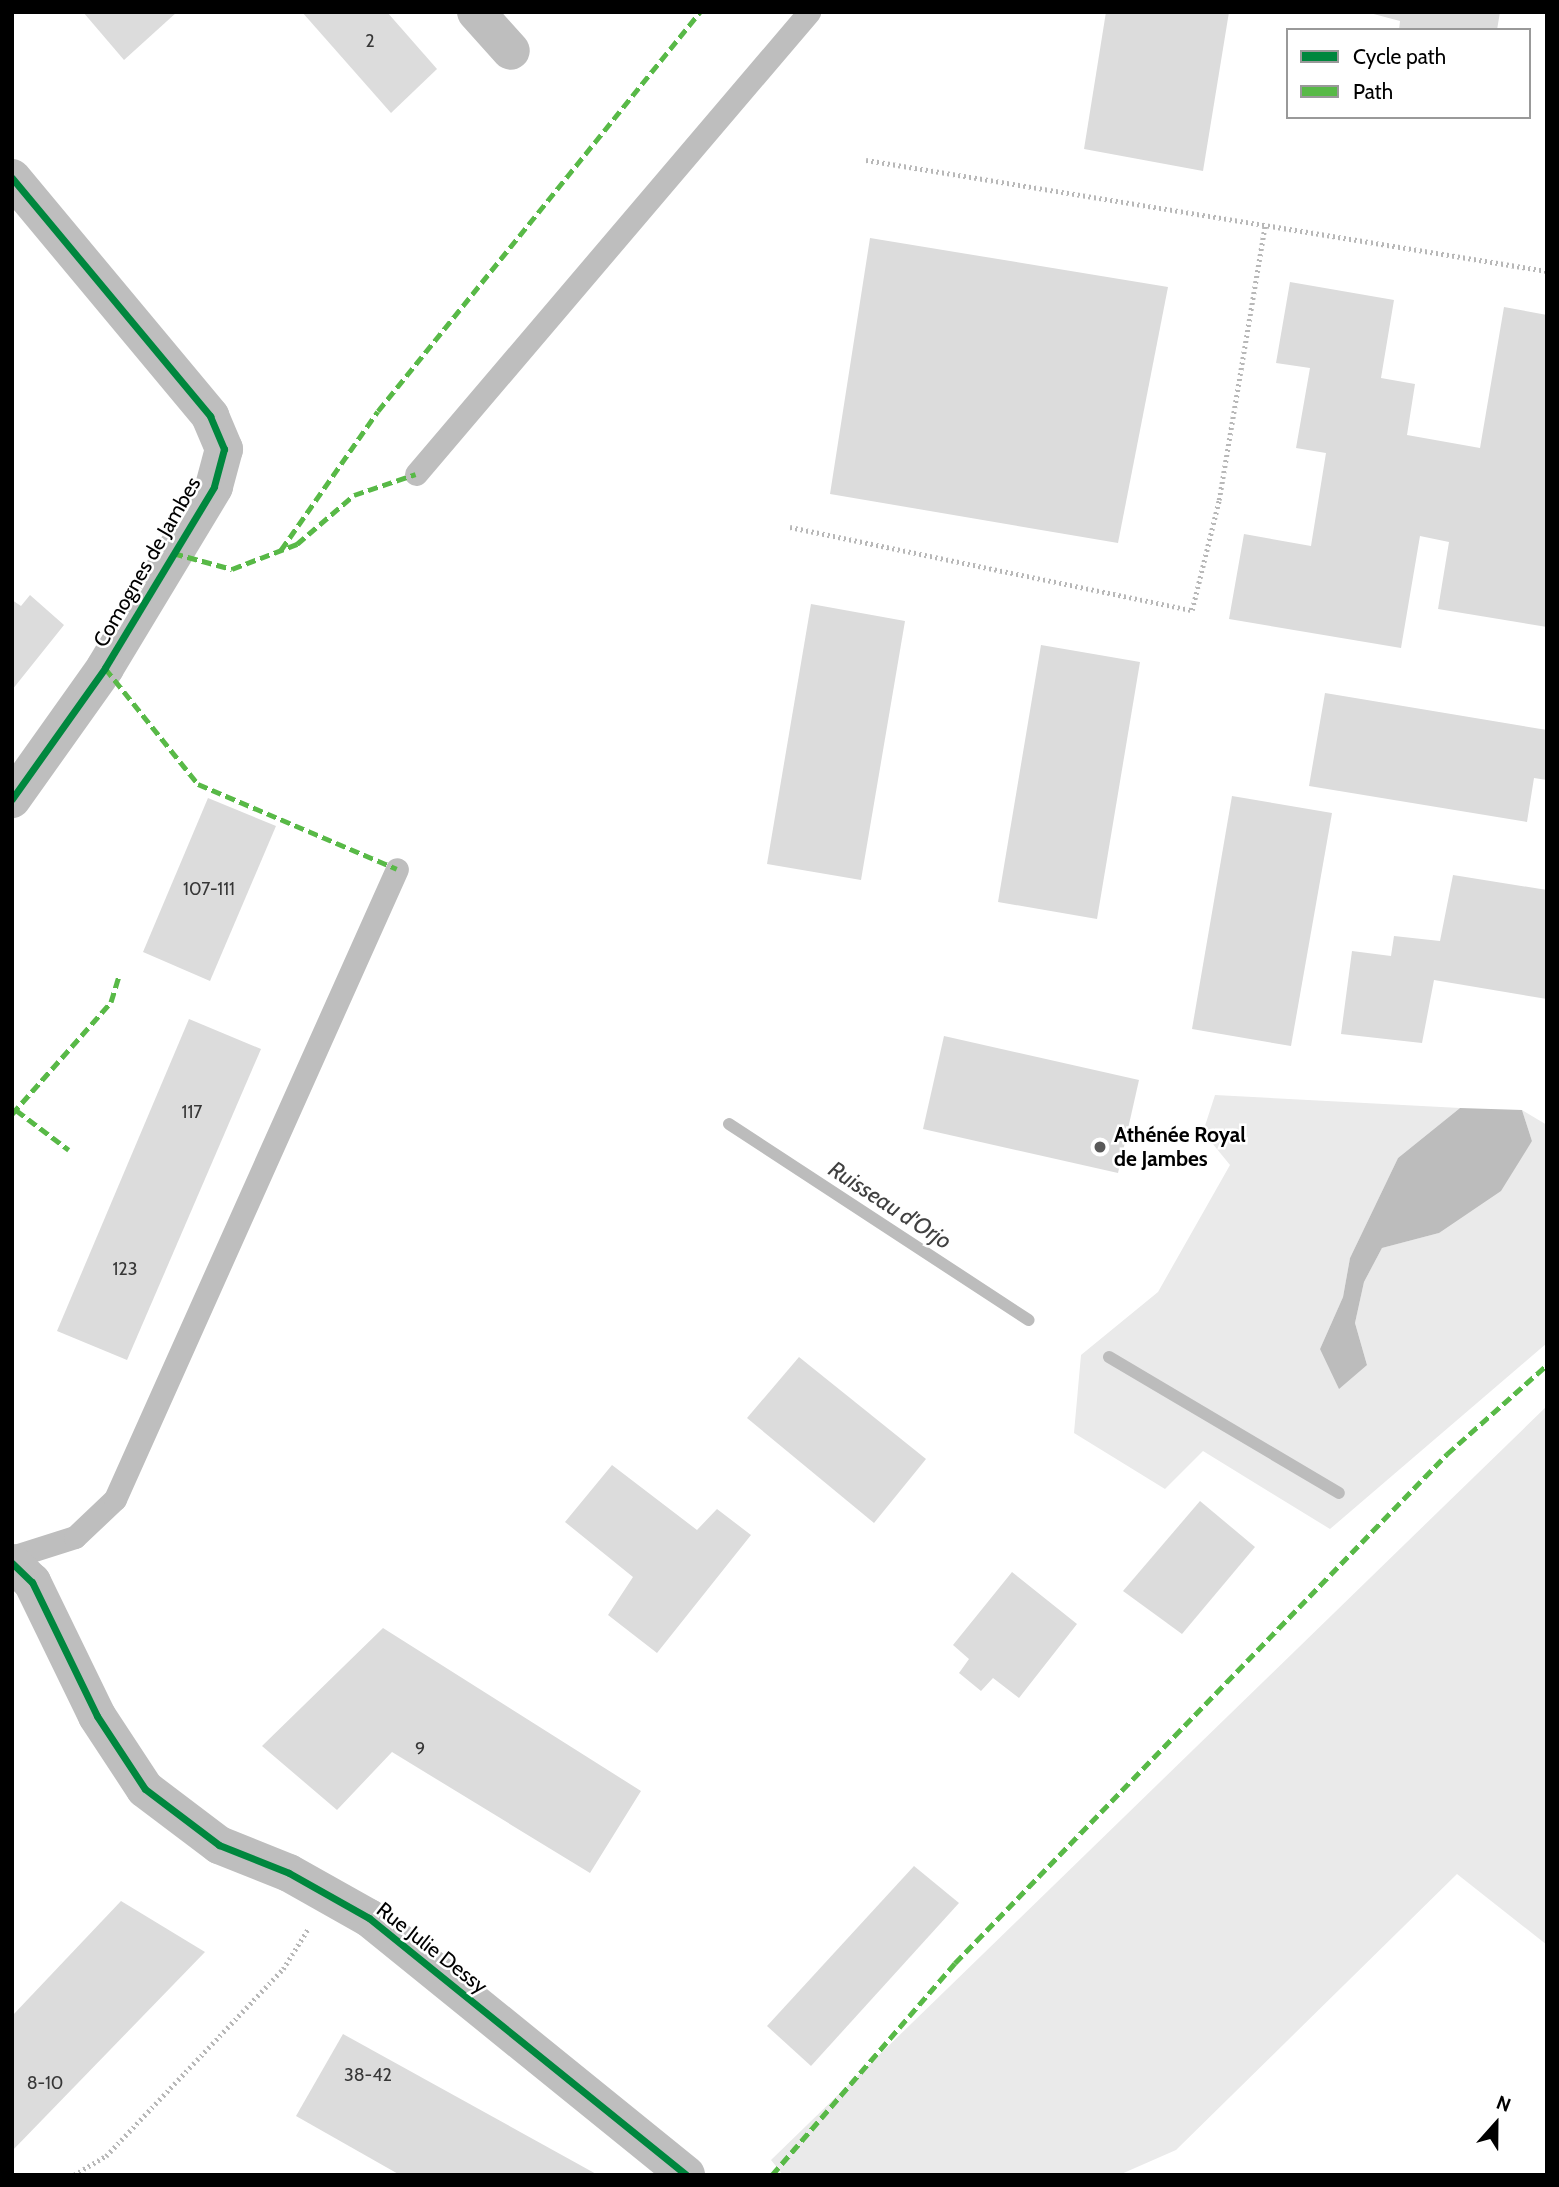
<!DOCTYPE html>
<meta charset="utf-8">
<style>
body{margin:0}
#map{position:relative;width:1559px;height:2187px;overflow:hidden;background:#fff;font-family:Cabin,sans-serif}
div>[style]{position:absolute}
.green>*{inset:0;background:#eaeaea}
.water>*{inset:0;background:#bcbcbc}
.stream>*{height:12px;margin:-6px;padding:0 6px;transform-origin:6px;border-radius:6px;background:#bcbcbc}
.building>*{inset:0;background:#dcdcdc}
.path>*{height:4.5px;margin-top:-2.25px;transform-origin:0;background:repeating-linear-gradient(90deg,#b8b8b8 0 2px,transparent 0 5.5px)}
.lane>*{height:23px;margin:-11.5px;padding:0 11.5px;transform-origin:11.5px;border-radius:11.5px;background:#bebebe}
.street>*{height:38px;margin:-19px;padding:0 19px;transform-origin:19px;border-radius:19px;background:#bebebe}
.quiet>*{height:5px;margin-top:-2.5px;transform-origin:0;background:repeating-linear-gradient(90deg,#58b947 0 10px,transparent 0 15px)}
.cycleway>*{height:7px;margin:-3.5px;padding:0 3.5px;transform-origin:3.5px;border-radius:3.5px;background:#00873e}
.dots>*{width:19px;height:19px;translate:-50% -50%;box-sizing:border-box;border:4px solid #fff;border-radius:50%}
span{translate:-50% -50%;white-space:nowrap;text-align:center;line-height:1.15;-webkit-text-stroke:5px #fff;paint-order:stroke}
.number-label{font-size:18px;color:#373737}
.number-label span{-webkit-text-stroke-width:0}
.street-label{font-size:21px;color:#000}
.poi-label{font-size:21px;color:#000;font-weight:700}
.left{translate:0 -50%;text-align:left}
.water-label{font-size:23px;color:#404040;font-style:italic}
.frame{position:absolute;inset:0;border:14px solid #000;pointer-events:none}
.legend{position:absolute;left:1286px;top:28px;width:245px;height:91px;box-sizing:border-box;background:#fff;border:2px solid #999;margin:0;padding:9px 12px;list-style:none;font-size:21px;color:#000}
.legend li{display:flex;align-items:center;gap:14px;height:35px}
.legend b{width:35px;border:2px solid #999}
.north{position:absolute;left:1461px;top:2089px;width:70px;height:70px;-webkit-text-stroke:5px #fff;paint-order:stroke;rotate:21deg;font-size:19px;font-weight:700;line-height:28px;text-align:center;color:#000}
.north::after{content:'';display:block;margin:auto;width:24px;height:32px;background:#000;clip-path:polygon(50% 0,100% 100%,50% 72%,0 100%)}
</style>
<div id="map">
<div class="green">
<div style="clip-path:polygon(1215px 1095px,1460px 1108px,1398px 1158px,1350px 1258px,1343px 1297px,1320px 1349px,1367px 1365px,1355px 1323px,1364px 1282px,1382px 1248px,1439px 1233px,1532px 1141px,1522px 1110px,1547px 1125px,1547px 1343px,1330px 1529px,1203px 1451px,1165px 1489px,1074px 1433px,1081px 1355px,1158px 1292px,1230px 1165px,1203px 1132px)"></div>
<div style="clip-path:polygon(1547px 1406px,1547px 1945px,1457px 1874px,1176px 2150px,1119px 2175px,783px 2175px,771px 2160px)"></div>
</div>
<div class="water">
<div style="clip-path:polygon(1460px 1108px,1522px 1110px,1532px 1141px,1501px 1191px,1439px 1233px,1382px 1248px,1364px 1282px,1355px 1323px,1367px 1365px,1339px 1389px,1320px 1349px,1343px 1297px,1350px 1258px,1398px 1158px)"></div>
</div>
<div class="stream">
<div style="left:729px;top:1124px;width:358px;rotate:33.2deg"></div>
<div style="left:1109px;top:1357px;width:267px;rotate:30.6deg"></div>
</div>
<div class="building">
<div style="clip-path:polygon(83px 12px,177px 12px,124px 60px)"></div>
<div style="clip-path:polygon(302px 12px,387px 12px,437px 69px,391px 113px)"></div>
<div style="clip-path:polygon(1106px 12px,1229px 12px,1203px 171px,1084px 149px)"></div>
<div style="clip-path:polygon(1366px 12px,1500px 12px,1497px 30px,1399px 30px,1400px 21px)"></div>
<div style="clip-path:polygon(870px 238px,1168px 287px,1118px 543px,830px 494px)"></div>
<div style="clip-path:polygon(1290px 282px,1394px 300px,1381px 378px,1415px 384px,1407px 435px,1480px 448px,1504px 307px,1547px 315px,1547px 627px,1438px 609px,1449px 542px,1420px 536px,1401px 648px,1229px 619px,1244px 534px,1311px 546px,1326px 453px,1296px 448px,1310px 368px,1276px 363px)"></div>
<div style="clip-path:polygon(30px 595px,64px 625px,12px 690px,12px 600px,21px 606px)"></div>
<div style="clip-path:polygon(811px 604px,905px 621px,861px 880px,767px 864px)"></div>
<div style="clip-path:polygon(1041px 645px,1140px 662px,1097px 919px,998px 902px)"></div>
<div style="clip-path:polygon(1325px 693px,1547px 730px,1547px 780px,1534px 778px,1527px 822px,1309px 786px)"></div>
<div style="clip-path:polygon(1232px 796px,1332px 813px,1291px 1046px,1192px 1029px)"></div>
<div style="clip-path:polygon(208px 798px,276px 826px,210px 981px,143px 952px)"></div>
<div style="clip-path:polygon(1453px 875px,1547px 890px,1547px 999px,1434px 980px,1422px 1043px,1341px 1034px,1352px 951px,1391px 956px,1394px 936px,1440px 941px)"></div>
<div style="clip-path:polygon(189px 1019px,261px 1049px,127px 1360px,57px 1331px)"></div>
<div style="clip-path:polygon(944px 1036px,1139px 1080px,1118px 1173px,923px 1129px)"></div>
<div style="clip-path:polygon(799px 1357px,926px 1459px,874px 1523px,747px 1418px)"></div>
<div style="clip-path:polygon(612px 1465px,697px 1530px,717px 1509px,751px 1535px,657px 1653px,608px 1615px,633px 1577px,565px 1522px)"></div>
<div style="clip-path:polygon(1200px 1501px,1255px 1547px,1182px 1634px,1123px 1591px)"></div>
<div style="clip-path:polygon(1012px 1572px,1077px 1624px,1019px 1698px,993px 1678px,981px 1691px,959px 1673px,969px 1659px,953px 1645px)"></div>
<div style="clip-path:polygon(383px 1628px,641px 1791px,590px 1873px,392px 1752px,337px 1810px,262px 1746px)"></div>
<div style="clip-path:polygon(914px 1866px,959px 1903px,811px 2066px,767px 2026px)"></div>
<div style="clip-path:polygon(121px 1901px,205px 1952px,12px 2151px,12px 2016px)"></div>
<div style="clip-path:polygon(343px 2034px,598px 2175px,400px 2175px,296px 2116px)"></div>
</div>
<div class="path">
<div style="left:866px;top:160px;width:690px;rotate:9.26deg"></div>
<div style="left:790px;top:527px;width:410px;rotate:11.7deg"></div>
<div style="left:1192px;top:610px;width:113px;rotate:-76.2deg"></div>
<div style="left:1219px;top:500px;width:279px;rotate:-80.5deg"></div>
<div style="left:74px;top:2175px;width:37px;rotate:-31deg"></div>
<div style="left:106px;top:2156px;width:257px;rotate:-46.6deg"></div>
<div style="left:283px;top:1969px;width:47px;rotate:-58deg"></div>
</div>
<div class="lane">
<div style="left:416px;top:474px;width:607px;rotate:-49.61deg"></div>
<div style="left:12px;top:1557px;width:66px;rotate:-17.6deg"></div>
<div style="left:75px;top:1537px;width:55px;rotate:-43.5deg"></div>
<div style="left:115px;top:1499px;width:690px;rotate:-65.89deg"></div>
</div>
<div class="street">
<div style="left:476px;top:12px;width:52px;rotate:48.1deg"></div>
<div style="left:12px;top:178px;width:310px;rotate:50.2deg"></div>
<div style="left:210px;top:416px;width:36px;rotate:67deg"></div>
<div style="left:224px;top:449px;width:39px;rotate:105deg"></div>
<div style="left:214px;top:487px;width:211px;rotate:121.1deg"></div>
<div style="left:105px;top:668px;width:161px;rotate:125.4deg"></div>
<div style="left:12px;top:1563px;width:28px;rotate:44deg"></div>
<div style="left:32px;top:1582px;width:149px;rotate:64.1deg"></div>
<div style="left:97px;top:1716px;width:87px;rotate:56.7deg"></div>
<div style="left:145px;top:1789px;width:93px;rotate:37.1deg"></div>
<div style="left:219px;top:1845px;width:75px;rotate:21.8deg"></div>
<div style="left:289px;top:1873px;width:92px;rotate:29.4deg"></div>
<div style="left:369px;top:1918px;width:408px;rotate:39deg"></div>
</div>
<div class="quiet">
<div style="left:281px;top:550px;width:169px;rotate:-55.1deg"></div>
<div style="left:378px;top:411px;width:513px;rotate:-51.1deg"></div>
<div style="left:173px;top:553px;width:61px;rotate:15.2deg"></div>
<div style="left:232px;top:569px;width:70px;rotate:-21deg"></div>
<div style="left:297px;top:544px;width:75px;rotate:-40.7deg"></div>
<div style="left:354px;top:495px;width:65px;rotate:-18.7deg"></div>
<div style="left:105px;top:668px;width:149px;rotate:51.3deg"></div>
<div style="left:198px;top:784px;width:216px;rotate:23.1deg"></div>
<div style="left:16px;top:1110px;width:66px;rotate:37deg"></div>
<div style="left:12px;top:1114px;width:149px;rotate:-48.5deg"></div>
<div style="left:111px;top:1002px;width:28px;rotate:-73deg"></div>
<div style="left:772px;top:2175px;width:280px;rotate:-49.2deg"></div>
<div style="left:955px;top:1963px;width:708px;rotate:-45.97deg"></div>
<div style="left:1447px;top:1454px;width:134px;rotate:-41.7deg"></div>
</div>
<div class="cycleway">
<div style="left:12px;top:178px;width:310px;rotate:50.2deg"></div>
<div style="left:210px;top:416px;width:36px;rotate:67deg"></div>
<div style="left:224px;top:449px;width:39px;rotate:105deg"></div>
<div style="left:214px;top:487px;width:211px;rotate:121.1deg"></div>
<div style="left:105px;top:668px;width:161px;rotate:125.4deg"></div>
<div style="left:12px;top:1563px;width:28px;rotate:44deg"></div>
<div style="left:32px;top:1582px;width:149px;rotate:64.1deg"></div>
<div style="left:97px;top:1716px;width:87px;rotate:56.7deg"></div>
<div style="left:145px;top:1789px;width:93px;rotate:37.1deg"></div>
<div style="left:219px;top:1845px;width:75px;rotate:21.8deg"></div>
<div style="left:289px;top:1873px;width:92px;rotate:29.4deg"></div>
<div style="left:369px;top:1918px;width:408px;rotate:39deg"></div>
</div>
<div class="dots">
<div style="left:1100px;top:1147px;background:#595959"></div>
</div>
<div class="number-label">
<span style="left:370px;top:41px">2</span>
<span style="left:209px;top:889px">107-111</span>
<span style="left:192px;top:1112px">117</span>
<span style="left:125px;top:1269px">123</span>
<span style="left:420px;top:1749px">9</span>
<span style="left:368px;top:2075px">38-42</span>
<span style="left:45px;top:2083px">8-10</span>
</div>
<div class="street-label">
<span style="left:147px;top:562px;rotate:-60deg">Comognes de Jambes</span>
<span style="left:432px;top:1948px;rotate:38deg">Rue Julie Dessy</span>
</div>
<div class="poi-label">
<span class="left" style="left:1114px;top:1147px">Athénée Royal<br>de Jambes</span>
</div>
<div class="water-label">
<span style="left:890px;top:1205px;rotate:33deg">Ruisseau d'Orjo</span>
</div>
<div class="frame"></div>
<ul class="legend">
<li><b style="height:9px;background:#00873e"></b>Cycle path</li>
<li><b style="height:9px;background:#58b947"></b>Path</li>
</ul>
<div class="north">N</div>
</div>
